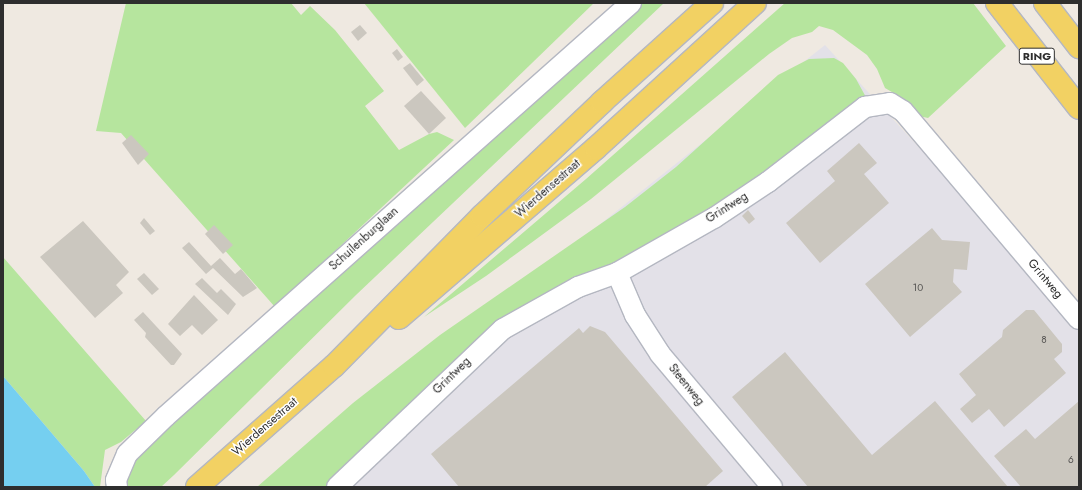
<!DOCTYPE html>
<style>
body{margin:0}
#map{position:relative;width:1082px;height:490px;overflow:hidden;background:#efe9e1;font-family:Jost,sans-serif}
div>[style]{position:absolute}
.industrial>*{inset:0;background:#e3e1e8}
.green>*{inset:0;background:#b6e59e}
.water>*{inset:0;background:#75cff0}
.building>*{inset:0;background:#cbc7bf}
.roads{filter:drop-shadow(1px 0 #b4b7c1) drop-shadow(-1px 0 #b4b7c1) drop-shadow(0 1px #b4b7c1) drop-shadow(0 -1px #b4b7c1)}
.street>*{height:20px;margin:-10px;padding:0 10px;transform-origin:10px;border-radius:10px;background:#fff}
.primary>*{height:22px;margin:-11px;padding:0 11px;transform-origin:11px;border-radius:11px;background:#f2d163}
span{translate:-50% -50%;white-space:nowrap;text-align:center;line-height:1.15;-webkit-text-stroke:3px #fff;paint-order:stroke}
.number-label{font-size:10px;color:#555452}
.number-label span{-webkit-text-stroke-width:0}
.shield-label span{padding:1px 3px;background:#fff;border:1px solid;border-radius:3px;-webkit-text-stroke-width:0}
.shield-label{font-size:11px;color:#2e2e2e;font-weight:700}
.street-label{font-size:12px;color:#2e2e2e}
.frame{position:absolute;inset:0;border:4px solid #2e2e2e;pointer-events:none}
</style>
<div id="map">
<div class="industrial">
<div style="clip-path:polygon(825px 45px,1079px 322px,1079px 487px,324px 487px,579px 241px)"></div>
</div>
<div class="green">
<div style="clip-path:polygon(126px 3px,291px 3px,301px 15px,310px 6px,335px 30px,384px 91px,365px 106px,399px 150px,429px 134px,437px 132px,454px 140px,275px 307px,121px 133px,96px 131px)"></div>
<div style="clip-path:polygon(364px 3px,594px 3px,465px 128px)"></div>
<div style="clip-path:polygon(642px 3px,664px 3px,356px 295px,174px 475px,161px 487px,125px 487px,128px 462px)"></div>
<div style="clip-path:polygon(785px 3px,973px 3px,1006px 46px,928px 118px,919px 116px,904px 99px,885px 88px,877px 69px,867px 55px,833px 30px,819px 26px,812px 32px,792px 38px,769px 54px,591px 199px,486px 276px,424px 317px,586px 179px)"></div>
<div style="clip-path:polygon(834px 58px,843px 63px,856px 79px,867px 99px,717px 213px,543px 301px,329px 487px,257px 487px,353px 403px,440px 335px,625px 207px,676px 167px,778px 75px,809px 59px)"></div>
<div style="clip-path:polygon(3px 257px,146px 421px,121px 442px,105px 450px,100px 487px,95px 487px,84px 471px,3px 376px)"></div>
</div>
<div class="water">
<div style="clip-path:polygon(3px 376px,84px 471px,95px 487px,3px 487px)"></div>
</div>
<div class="building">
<div style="clip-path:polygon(360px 25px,367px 33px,358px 41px,351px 32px)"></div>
<div style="clip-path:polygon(397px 49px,403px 57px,398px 61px,392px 53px)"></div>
<div style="clip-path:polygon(410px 63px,424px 80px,417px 86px,403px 68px)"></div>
<div style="clip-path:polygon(421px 91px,446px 118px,429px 134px,404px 106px)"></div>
<div style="clip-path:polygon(131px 135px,149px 154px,138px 165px,122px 143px)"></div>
<div style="clip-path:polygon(859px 143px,877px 163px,864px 174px,889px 203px,820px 263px,786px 223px,835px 181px,827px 171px)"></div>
<div style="clip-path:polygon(748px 210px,755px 219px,749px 224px,742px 216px)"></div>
<div style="clip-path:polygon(144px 218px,155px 231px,150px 235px,140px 223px)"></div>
<div style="clip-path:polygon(83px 221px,129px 272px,116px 285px,123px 293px,95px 318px,40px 257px)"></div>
<div style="clip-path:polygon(214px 225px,233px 245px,223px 254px,205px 234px)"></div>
<div style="clip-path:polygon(932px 228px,942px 240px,970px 242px,967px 270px,954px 269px,953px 282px,962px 292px,910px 337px,865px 284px)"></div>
<div style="clip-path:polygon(189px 242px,211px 266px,220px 258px,235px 274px,241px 269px,257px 288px,243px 297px,213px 268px,206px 274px,182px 248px)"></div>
<div style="clip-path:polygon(144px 273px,159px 289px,152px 295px,137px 279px)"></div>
<div style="clip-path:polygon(202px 278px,217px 293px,221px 289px,236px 304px,228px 315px,195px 284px)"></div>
<div style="clip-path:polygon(194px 295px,218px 320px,202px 335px,192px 325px,180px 336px,168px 324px)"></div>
<div style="clip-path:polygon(1026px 310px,1034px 310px,1062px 344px,1062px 352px,1054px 359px,1066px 373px,1004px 427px,989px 409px,972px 423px,960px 409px,976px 395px,959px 374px,1002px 337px,1003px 330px)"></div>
<div style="clip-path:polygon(143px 312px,182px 354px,174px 365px,171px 365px,145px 337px,146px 333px,134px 320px)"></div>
<div style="clip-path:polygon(590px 326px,605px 332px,723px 471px,705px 487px,459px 487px,431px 454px,579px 328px,583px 333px)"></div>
<div style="clip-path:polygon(785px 352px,872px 455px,935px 401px,1008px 487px,808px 487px,732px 397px)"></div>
<div style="clip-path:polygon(1079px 401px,1079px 487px,1021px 487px,994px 456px,1026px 429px,1035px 439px)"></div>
</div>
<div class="roads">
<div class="street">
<div style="left:617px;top:273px;width:46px;rotate:66.8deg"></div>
<div style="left:635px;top:315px;width:46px;rotate:57.3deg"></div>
<div style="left:660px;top:354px;width:174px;rotate:49.9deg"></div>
<div style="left:117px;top:487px;width:7px;rotate:-98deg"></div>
<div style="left:116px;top:480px;width:28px;rotate:-67deg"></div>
<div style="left:127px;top:454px;width:54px;rotate:-44.3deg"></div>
<div style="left:166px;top:416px;width:622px;rotate:-41.61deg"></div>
<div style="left:337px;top:487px;width:229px;rotate:-43.6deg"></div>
<div style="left:503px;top:329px;width:86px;rotate:-29.2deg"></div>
<div style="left:578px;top:287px;width:41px;rotate:-19.7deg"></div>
<div style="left:617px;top:273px;width:112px;rotate:-29.6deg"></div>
<div style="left:714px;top:218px;width:65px;rotate:-33.7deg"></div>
<div style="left:768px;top:182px;width:123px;rotate:-37.7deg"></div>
<div style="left:865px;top:107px;width:25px;rotate:-9deg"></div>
<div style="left:890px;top:103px;width:15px;rotate:32deg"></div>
<div style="left:903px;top:111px;width:272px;rotate:49.8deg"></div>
</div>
<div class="primary">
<div style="left:997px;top:3px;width:133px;rotate:52deg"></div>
<div style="left:1045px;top:3px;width:56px;rotate:52.3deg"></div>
<div style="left:399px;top:318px;width:260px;rotate:-40.8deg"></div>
<div style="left:596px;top:148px;width:215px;rotate:-42.4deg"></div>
<div style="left:197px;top:487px;width:183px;rotate:-41.5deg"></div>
<div style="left:334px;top:366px;width:211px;rotate:-45.4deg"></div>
<div style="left:482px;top:216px;width:166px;rotate:-43.5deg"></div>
<div style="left:602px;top:102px;width:148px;rotate:-42deg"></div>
</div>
</div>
<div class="number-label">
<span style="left:918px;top:288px">10</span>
<span style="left:1044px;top:340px">8</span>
<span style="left:1071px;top:460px">6</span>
</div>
<div class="shield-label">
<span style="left:1037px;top:56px">RING</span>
</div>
<div class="street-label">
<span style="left:548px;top:189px;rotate:-41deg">Wierdensestraat</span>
<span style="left:727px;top:208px;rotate:-32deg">Grintweg</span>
<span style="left:364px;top:239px;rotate:-42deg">Schuilenburglaan</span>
<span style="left:1045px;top:279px;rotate:50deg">Grintweg</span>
<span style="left:452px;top:376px;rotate:-44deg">Grintweg</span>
<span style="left:686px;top:385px;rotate:51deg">Steenweg</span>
<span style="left:265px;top:427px;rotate:-41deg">Wierdensestraat</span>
</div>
<div class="frame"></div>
</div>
